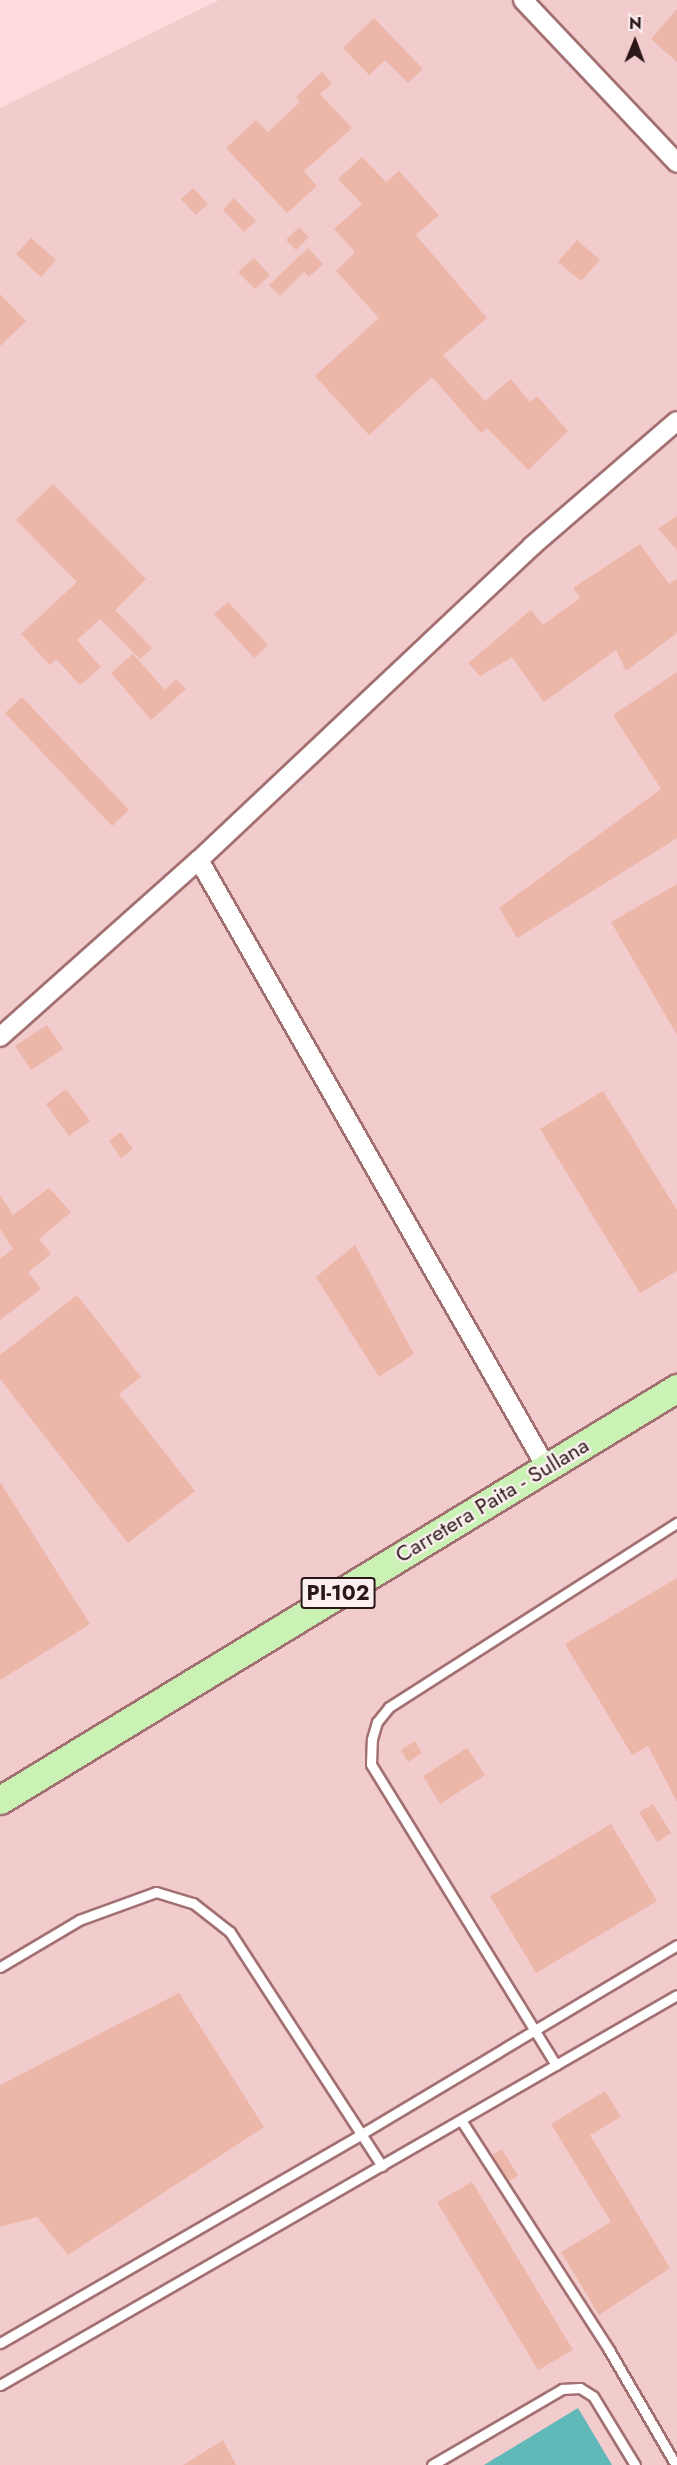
<!DOCTYPE html>
<style>
body{margin:0}
#map{position:relative;width:677px;height:2465px;overflow:hidden;background:#fedbdc;font-family:Jost,sans-serif}
div>[style]{position:absolute}
.built>*{inset:0;background:#f2cbcc}
.water>*{inset:0;background:#60b8b9}
.building>*{inset:0;background:#ecb7a9}
.roads{filter:drop-shadow(2px 0 #a37072) drop-shadow(-2px 0 #a37072) drop-shadow(0 2px #a37072) drop-shadow(0 -2px #a37072)}
.service>*{height:9px;margin:-4.5px;padding:0 4.5px;transform-origin:4.5px;border-radius:4.5px;background:#fff}
.minor>*{height:18px;margin:-9px;padding:0 9px;transform-origin:9px;border-radius:9px;background:#fff}
.primary>*{height:27px;margin:-13.5px;padding:0 13.5px;transform-origin:13.5px;border-radius:13.5px;background:#caf2b5}
span{translate:-50% -50%;white-space:nowrap;text-align:center;line-height:1.15;-webkit-text-stroke:4.5px #fbefef;paint-order:stroke}
.shield-label span{padding:2px 4px;background:#fbefef;border:2px solid;border-radius:4px;-webkit-text-stroke-width:0}
.shield-label{font-size:21px;color:#2b1718;font-weight:700}
.street-label{font-size:22px;color:#2b1718}
.north{position:absolute;left:605px;top:12px;width:60px;height:60px;-webkit-text-stroke:4px #fbefef;paint-order:stroke;rotate:1deg;font-size:16px;font-weight:700;line-height:24px;text-align:center;color:#2b1718}
.north::after{content:'';display:block;margin:auto;width:21px;height:27px;background:#2b1718;clip-path:polygon(50% 0,100% 100%,50% 72%,0 100%)}
</style>
<div id="map">
<div class="built">
<div style="clip-path:polygon(219px 0,677px 0,677px 2465px,0 2465px,0 108px)"></div>
</div>
<div class="water">
<div style="clip-path:polygon(578px 2408px,612px 2465px,484px 2465px)"></div>
</div>
<div class="building">
<div style="clip-path:polygon(677px 9px,677px 62px,651px 39px)"></div>
<div style="clip-path:polygon(374px 18px,423px 69px,408px 83px,385px 60px,369px 75px,343px 48px)"></div>
<div style="clip-path:polygon(322px 72px,332px 83px,320px 94px,352px 128px,304px 171px,317px 186px,287px 213px,226px 148px,256px 120px,268px 132px,300px 102px,296px 97px)"></div>
<div style="clip-path:polygon(362px 157px,386px 182px,399px 171px,439px 215px,416px 235px,487px 318px,443px 355px,485px 401px,511px 379px,530px 402px,537px 396px,568px 431px,528px 470px,487px 428px,481px 433px,432px 377px,369px 435px,315px 376px,379px 318px,336px 271px,355px 252px,334px 229px,362px 204px,338px 179px)"></div>
<div style="clip-path:polygon(193px 188px,208px 204px,196px 215px,181px 199px)"></div>
<div style="clip-path:polygon(234px 198px,256px 221px,244px 232px,223px 210px)"></div>
<div style="clip-path:polygon(299px 227px,309px 237px,296px 250px,286px 240px)"></div>
<div style="clip-path:polygon(31px 238px,56px 260px,41px 277px,16px 254px)"></div>
<div style="clip-path:polygon(577px 240px,600px 260px,581px 281px,558px 262px)"></div>
<div style="clip-path:polygon(308px 248px,323px 264px,309px 277px,304px 272px,280px 296px,269px 285px)"></div>
<div style="clip-path:polygon(254px 258px,270px 275px,255px 289px,238px 272px)"></div>
<div style="clip-path:polygon(0 294px,26px 321px,0 346px)"></div>
<div style="clip-path:polygon(53px 484px,146px 579px,115px 610px,152px 648px,140px 659px,100px 619px,77px 640px,101px 667px,80px 685px,56px 659px,50px 665px,21px 634px,77px 582px,16px 520px)"></div>
<div style="clip-path:polygon(677px 516px,677px 550px,658px 529px)"></div>
<div style="clip-path:polygon(640px 544px,669px 584px,677px 579px,677px 633px,626px 671px,616px 650px,544px 702px,512px 657px,480px 676px,468px 663px,531px 610px,543px 625px,580px 598px,573px 588px)"></div>
<div style="clip-path:polygon(228px 602px,268px 645px,254px 658px,214px 614px)"></div>
<div style="clip-path:polygon(133px 654px,165px 690px,176px 679px,186px 689px,151px 720px,111px 673px)"></div>
<div style="clip-path:polygon(677px 672px,677px 838px,517px 938px,499px 908px,661px 789px,613px 715px)"></div>
<div style="clip-path:polygon(22px 697px,129px 810px,112px 826px,5px 713px)"></div>
<div style="clip-path:polygon(677px 884px,677px 1035px,611px 922px)"></div>
<div style="clip-path:polygon(47px 1025px,63px 1049px,31px 1070px,15px 1046px)"></div>
<div style="clip-path:polygon(66px 1089px,90px 1121px,69px 1136px,46px 1104px)"></div>
<div style="clip-path:polygon(603px 1091px,677px 1210px,677px 1271px,640px 1293px,540px 1129px)"></div>
<div style="clip-path:polygon(121px 1132px,133px 1149px,121px 1158px,109px 1141px)"></div>
<div style="clip-path:polygon(49px 1188px,71px 1212px,39px 1239px,51px 1254px,28px 1272px,41px 1289px,0 1320px,0 1259px,13px 1249px,0 1229px,0 1195px,13px 1215px)"></div>
<div style="clip-path:polygon(355px 1245px,414px 1354px,379px 1377px,316px 1277px)"></div>
<div style="clip-path:polygon(77px 1295px,141px 1377px,119px 1394px,195px 1491px,128px 1543px,0 1379px,0 1355px)"></div>
<div style="clip-path:polygon(0 1482px,90px 1624px,0 1680px)"></div>
<div style="clip-path:polygon(677px 1578px,677px 1802px,648px 1746px,632px 1755px,565px 1644px)"></div>
<div style="clip-path:polygon(415px 1741px,422px 1753px,408px 1762px,401px 1750px)"></div>
<div style="clip-path:polygon(467px 1748px,485px 1775px,440px 1804px,423px 1776px)"></div>
<div style="clip-path:polygon(653px 1804px,671px 1833px,657px 1842px,639px 1812px)"></div>
<div style="clip-path:polygon(611px 1824px,657px 1901px,536px 1973px,490px 1896px)"></div>
<div style="clip-path:polygon(179px 1993px,264px 2127px,68px 2255px,37px 2217px,0 2227px,0 2085px)"></div>
<div style="clip-path:polygon(605px 2091px,621px 2117px,590px 2135px,670px 2268px,599px 2315px,561px 2252px,611px 2222px,551px 2124px)"></div>
<div style="clip-path:polygon(502px 2149px,518px 2176px,509px 2181px,492px 2155px)"></div>
<div style="clip-path:polygon(472px 2182px,573px 2350px,538px 2370px,437px 2202px)"></div>
<div style="clip-path:polygon(223px 2440px,236px 2465px,183px 2465px)"></div>
</div>
<div class="roads">
<div class="service">
<div style="left:0;top:1967px;width:92px;rotate:-30.7deg"></div>
<div style="left:79px;top:1920px;width:82px;rotate:-20deg"></div>
<div style="left:156px;top:1892px;width:39px;rotate:17deg"></div>
<div style="left:193px;top:1903px;width:47px;rotate:38.1deg"></div>
<div style="left:230px;top:1932px;width:279px;rotate:57deg"></div>
<div style="left:556px;top:2065px;width:353px;rotate:-121.6deg"></div>
<div style="left:371px;top:1764px;width:25px;rotate:-88deg"></div>
<div style="left:372px;top:1739px;width:18px;rotate:-74deg"></div>
<div style="left:377px;top:1722px;width:19px;rotate:-51deg"></div>
<div style="left:389px;top:1707px;width:342px;rotate:-32.6deg"></div>
<div style="left:461px;top:2120px;width:274px;rotate:57.2deg"></div>
<div style="left:609px;top:2350px;width:133px;rotate:59.8deg"></div>
<div style="left:0;top:2343px;width:419px;rotate:-30deg"></div>
<div style="left:363px;top:2133px;width:366px;rotate:-30.9deg"></div>
<div style="left:0;top:2385px;width:781px;rotate:-29.94deg"></div>
<div style="left:432px;top:2465px;width:151px;rotate:-30.3deg"></div>
<div style="left:562px;top:2389px;width:18px;rotate:-3deg"></div>
<div style="left:580px;top:2388px;width:15px;rotate:32deg"></div>
<div style="left:593px;top:2396px;width:81px;rotate:58.7deg"></div>
</div>
<div class="minor">
<div style="left:523px;top:0;width:224px;rotate:46.6deg"></div>
<div style="left:199px;top:860px;width:699px;rotate:60.24deg"></div>
<div style="left:0;top:1037px;width:266px;rotate:-41.7deg"></div>
<div style="left:199px;top:860px;width:458px;rotate:-43.3deg"></div>
<div style="left:532px;top:546px;width:191px;rotate:-40.8deg"></div>
</div>
<div class="primary">
<div style="left:0;top:1800px;width:793px;rotate:-31.32deg"></div>
</div>
</div>
<div class="shield-label">
<span style="left:338px;top:1593px">PI-102</span>
</div>
<div class="street-label">
<span style="left:492px;top:1500px;rotate:-31deg">Carretera Paita - Sullana</span>
</div>
<div class="north">N</div>
</div>
